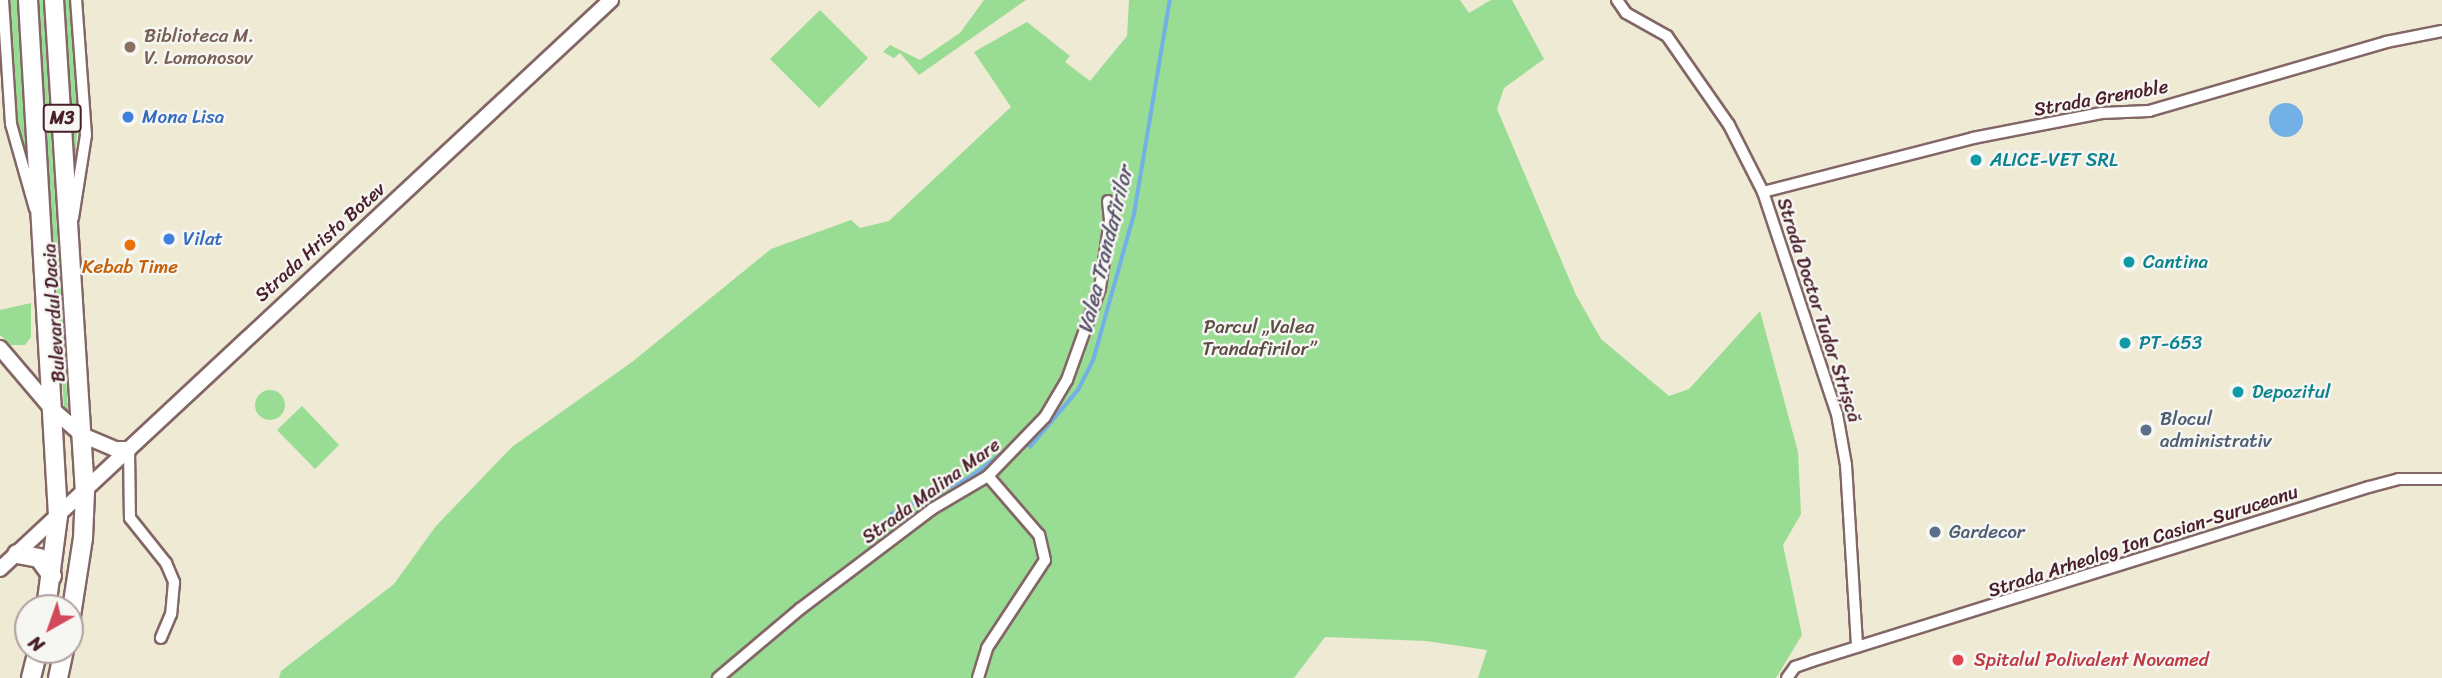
<!DOCTYPE html>
<meta charset="utf-8">
<style>
body{margin:0}
#map{position:relative;width:2442px;height:678px;overflow:hidden;background:#eeead4;font-family:Sriracha,sans-serif}
div>[style]{position:absolute}
.green>*{inset:0;background:#99dc93}
.round{border-radius:50%}
.water>*{inset:0;background:#73b0e5}
.stream>*{height:3.5px;margin:-1.75px;padding:0 1.75px;transform-origin:1.75px;border-radius:1.75px;background:#73b0e5}
.roads{filter:drop-shadow(2px 0 #836666) drop-shadow(-2px 0 #836666) drop-shadow(0 2px #836666) drop-shadow(0 -2px #836666)}
.street>*{height:10px;margin:-5px;padding:0 5px;transform-origin:5px;border-radius:5px;background:#fff}
.secondary>*{height:14px;margin:-7px;padding:0 7px;transform-origin:7px;border-radius:7px;background:#fff}
.highway>*{height:18px;margin:-9px;padding:0 9px;transform-origin:9px;border-radius:9px;background:#fff}
.dots>*{width:19px;height:19px;translate:-50% -50%;box-sizing:border-box;border:4px solid #f6f6f2;border-radius:50%}
span{translate:-50% -50%;white-space:nowrap;text-align:center;line-height:1.15;-webkit-text-stroke:5px #f6f6f2;paint-order:stroke}
.shield-label span{padding:2px 5px;background:#f6f6f2;border:2px solid;border-radius:5px;-webkit-text-stroke-width:0}
.shield-label{font-size:18px;color:#4a1f2b;font-weight:700}
.education-label{font-size:19px;color:#785e54}
.left{translate:0 -50%;text-align:left}
.street-label{font-size:19px;color:#4a1f2b}
.shop-label{font-size:19px;color:#366cbe}
.culture-label{font-size:19px;color:#0d838f}
.food-label{font-size:19px;color:#c56008}
.park-label{font-size:19px;color:#5e4e45}
.service-label{font-size:19px;color:#4e5e75}
.health-label{font-size:19px;color:#be3a42}
.water-label{font-size:21px;color:#58526c;font-style:italic}
.north{position:absolute;left:14px;top:594px;width:70px;height:70px;box-sizing:border-box;background:#f6f6f2;border:2px solid #b1a0a2;border-radius:50%;rotate:220deg;font-size:19px;font-weight:700;line-height:28px;text-align:center;color:#4a1f2b}
.north::after{content:'';display:block;margin:auto;width:24px;height:32px;background:#d1495b;clip-path:polygon(50% 0,100% 100%,50% 72%,0 100%)}
</style>
<div id="map">
<div class="green">
<div style="clip-path:polygon(9px 0,18px 0,27px 175px,18px 125px)"></div>
<div style="clip-path:polygon(37px 0,43px 0,68px 410px,64px 408px)"></div>
<div style="clip-path:polygon(62px 0,70px 0,78px 118px,74px 183px)"></div>
<div style="clip-path:polygon(984px 0,1026px 0,919px 75px,900px 53px,894px 58px,883px 52px,890px 45px,920px 60px,960px 33px)"></div>
<div style="clip-path:polygon(1129px 0,1460px 0,1469px 13px,1491px 0,1512px 0,1544px 59px,1504px 88px,1497px 109px,1576px 295px,1601px 339px,1669px 396px,1689px 389px,1760px 311px,1798px 452px,1801px 514px,1783px 545px,1802px 635px,1776px 678px,1478px 678px,1487px 650px,1426px 641px,1325px 637px,1294px 678px,279px 678px,281px 671px,394px 584px,436px 526px,512px 447px,632px 362px,771px 249px,851px 220px,860px 228px,889px 221px,1011px 107px,974px 52px,1027px 22px,1070px 56px,1065px 62px,1090px 81px,1127px 36px)"></div>
<div style="clip-path:polygon(820px 10px,868px 58px,819px 108px,770px 59px)"></div>
<div style="clip-path:polygon(31px 303px,31px 337px,25px 345px,11px 345px,0 335px,0 310px)"></div>
<div class="round" style="left:255px;top:390px;width:30px;height:30px"></div>
<div style="clip-path:polygon(302px 406px,339px 445px,315px 469px,277px 430px)"></div>
</div>
<div class="water">
<div class="round" style="left:2269px;top:103px;width:34px;height:34px"></div>
</div>
<div class="stream">
<div style="left:1030px;top:447px;width:75px;rotate:-49.9deg"></div>
<div style="left:1078px;top:390px;width:33px;rotate:-63deg"></div>
<div style="left:1093px;top:361px;width:153px;rotate:-74.4deg"></div>
<div style="left:1134px;top:214px;width:217px;rotate:-80.5deg"></div>
<div style="left:891px;top:514px;width:86px;rotate:-24.8deg"></div>
<div style="left:969px;top:478px;width:59px;rotate:-36.7deg"></div>
</div>
<div class="roads">
<div class="street">
<div style="left:3px;top:0;width:124px;rotate:86.3deg"></div>
<div style="left:11px;top:124px;width:88px;rotate:74.2deg"></div>
<div style="left:1617px;top:0;width:16px;rotate:55deg"></div>
<div style="left:1626px;top:13px;width:47px;rotate:29.3deg"></div>
<div style="left:1667px;top:36px;width:108px;rotate:55.1deg"></div>
<div style="left:1729px;top:125px;width:75px;rotate:63.1deg"></div>
<div style="left:1763px;top:192px;width:234px;rotate:71.6deg"></div>
<div style="left:1837px;top:414px;width:52px;rotate:80deg"></div>
<div style="left:1846px;top:465px;width:182px;rotate:86.5deg"></div>
<div style="left:1763px;top:192px;width:217px;rotate:-14.4deg"></div>
<div style="left:1973px;top:138px;width:131px;rotate:-11deg"></div>
<div style="left:2102px;top:113px;width:47px;rotate:-2.4deg"></div>
<div style="left:2149px;top:111px;width:247px;rotate:-16.2deg"></div>
<div style="left:2386px;top:42px;width:57px;rotate:-11.1deg"></div>
<div style="left:73px;top:218px;width:84px;rotate:-81.1deg"></div>
<div style="left:86px;top:135px;width:135px;rotate:-94.2deg"></div>
<div style="left:129px;top:449px;width:69px;rotate:89.2deg"></div>
<div style="left:130px;top:518px;width:58px;rotate:51.3deg"></div>
<div style="left:166px;top:563px;width:21px;rotate:67deg"></div>
<div style="left:174px;top:582px;width:32px;rotate:95deg"></div>
<div style="left:171px;top:614px;width:26px;rotate:113deg"></div>
<div style="left:718px;top:678px;width:107px;rotate:-40.1deg"></div>
<div style="left:800px;top:609px;width:166px;rotate:-37.1deg"></div>
<div style="left:932px;top:509px;width:65px;rotate:-30.5deg"></div>
<div style="left:988px;top:476px;width:82px;rotate:-46deg"></div>
<div style="left:1045px;top:417px;width:43px;rotate:-59.3deg"></div>
<div style="left:1067px;top:380px;width:98px;rotate:-70.3deg"></div>
<div style="left:1100px;top:288px;width:69px;rotate:-81.6deg"></div>
<div style="left:1110px;top:220px;width:19px;rotate:-96deg"></div>
<div style="left:978px;top:678px;width:31px;rotate:-73deg"></div>
<div style="left:987px;top:648px;width:105px;rotate:-56.6deg"></div>
<div style="left:1045px;top:560px;width:26px;rotate:-103deg"></div>
<div style="left:1039px;top:535px;width:78px;rotate:-130.8deg"></div>
<div style="left:1787px;top:678px;width:14px;rotate:-54deg"></div>
<div style="left:1795px;top:667px;width:18px;rotate:-19deg"></div>
<div style="left:1812px;top:661px;width:584px;rotate:-17.35deg"></div>
<div style="left:2369px;top:487px;width:31px;rotate:-15deg"></div>
<div style="left:2399px;top:479px;width:43px"></div>
</div>
<div class="secondary">
<div style="left:0;top:348px;width:79px;rotate:49.6deg"></div>
<div style="left:51px;top:408px;width:41px;rotate:41.1deg"></div>
<div style="left:82px;top:435px;width:36px;rotate:23deg"></div>
<div style="left:115px;top:449px;width:14px"></div>
<div style="left:0;top:569px;width:835px;rotate:-42.96deg"></div>
</div>
<div class="highway">
<div style="left:28px;top:0;width:517px;rotate:86.67deg"></div>
<div style="left:58px;top:516px;width:93px;rotate:97.4deg"></div>
<div style="left:54px;top:0;width:493px;rotate:86.4deg"></div>
<div style="left:85px;top:492px;width:46px;rotate:92.5deg"></div>
<div style="left:83px;top:538px;width:85px;rotate:98.8deg"></div>
<div style="left:17px;top:554px;width:22px;rotate:10deg"></div>
<div style="left:39px;top:558px;width:22px;rotate:54deg"></div>
<div style="left:31px;top:678px;width:29px;rotate:-76deg"></div>
<div style="left:58px;top:678px;width:29px;rotate:-78deg"></div>
</div>
</div>
<div class="dots">
<div style="left:130px;top:47px;background:#8d6e63"></div>
<div style="left:128px;top:117px;background:#3f7fe0"></div>
<div style="left:1976px;top:160px;background:#0f9aa8"></div>
<div style="left:169px;top:239px;background:#3f7fe0"></div>
<div style="left:130px;top:245px;background:#e8710a"></div>
<div style="left:2129px;top:262px;background:#0f9aa8"></div>
<div style="left:2125px;top:343px;background:#0f9aa8"></div>
<div style="left:2238px;top:392px;background:#0f9aa8"></div>
<div style="left:2146px;top:430px;background:#5c6f8a"></div>
<div style="left:1935px;top:532px;background:#5c6f8a"></div>
<div style="left:1958px;top:660px;background:#e0444e"></div>
</div>
<div class="shield-label">
<span style="left:62px;top:118px">M3</span>
</div>
<div class="education-label">
<span class="left" style="left:144px;top:47px">Biblioteca M.<br>V. Lomonosov</span>
</div>
<div class="street-label">
<span style="left:2101px;top:98px;rotate:-10deg">Strada Grenoble</span>
<span style="left:320px;top:242px;rotate:-42deg">Strada Hristo Botev</span>
<span style="left:1819px;top:310px;rotate:72deg">Strada Doctor Tudor Strișcă</span>
<span style="left:54px;top:313px;rotate:-94deg">Bulevardul Dacia</span>
<span style="left:931px;top:491px;rotate:-36deg">Strada Malina Mare</span>
<span style="left:2143px;top:541px;rotate:-18deg">Strada Arheolog Ion Casian-Suruceanu</span>
</div>
<div class="shop-label">
<span class="left" style="left:142px;top:117px">Mona Lisa</span>
<span class="left" style="left:183px;top:239px">Vilat</span>
</div>
<div class="culture-label">
<span class="left" style="left:1990px;top:160px">ALICE-VET SRL</span>
<span class="left" style="left:2143px;top:262px">Cantina</span>
<span class="left" style="left:2139px;top:343px">PT-653</span>
<span class="left" style="left:2252px;top:392px">Depozitul</span>
</div>
<div class="food-label">
<span style="left:130px;top:267px">Kebab Time</span>
</div>
<div class="park-label">
<span style="left:1259px;top:338px">Parcul „Valea<br>Trandafirilor”</span>
</div>
<div class="service-label">
<span class="left" style="left:2160px;top:430px">Blocul<br>administrativ</span>
<span class="left" style="left:1949px;top:532px">Gardecor</span>
</div>
<div class="health-label">
<span class="left" style="left:1974px;top:660px">Spitalul Polivalent Novamed</span>
</div>
<div class="water-label">
<span style="left:1105px;top:250px;rotate:-76deg">Valea Trandafirilor</span>
</div>
<div class="north">N</div>
</div>
